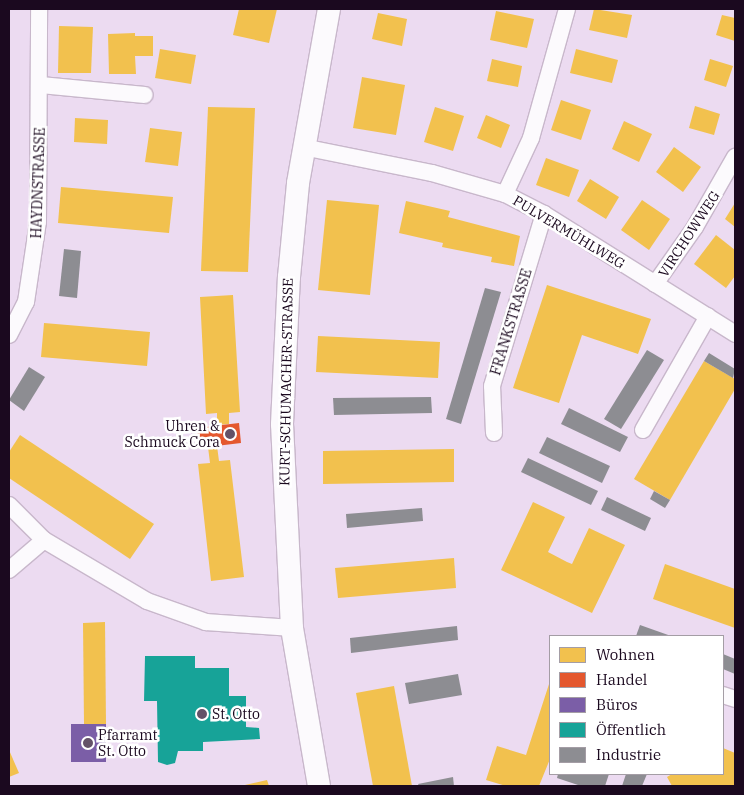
<!DOCTYPE html>
<meta charset="utf-8">
<style>
body{margin:0}
#map{position:relative;width:744px;height:795px;overflow:hidden;background:#ecdbf1;font-family:"IBM Plex Serif",serif}
div>[style]{position:absolute}
.homes>*{inset:0;background:#f2c14e}
.shops>*{inset:0;background:#e4572e}
.offices>*{inset:0;background:#7b5ea7}
.public>*{inset:0;background:#17a398}
.industry>*{inset:0;background:#8d8d92}
.roads{filter:drop-shadow(1px 0 #c8b7cb) drop-shadow(-1px 0 #c8b7cb) drop-shadow(0 1px #c8b7cb) drop-shadow(0 -1px #c8b7cb)}
.minor>*{height:16px;margin:-8px;padding:0 8px;transform-origin:8px;border-radius:8px;background:#fcfafd}
.secondary>*{height:22px;margin:-11px;padding:0 11px;transform-origin:11px;border-radius:11px;background:#fcfafd}
.dots>*{width:14px;height:14px;translate:-50% -50%;box-sizing:border-box;border:2px solid #fff;border-radius:50%}
span{translate:-50% -50%;white-space:nowrap;text-align:center;line-height:1.15;-webkit-text-stroke:5px #fff;paint-order:stroke}
.street-label{font-size:14px;color:#1b091f}
.poi-label{font-size:14px;color:#1b091f}
.right{translate:-100% -50%;text-align:right}
.left{translate:0 -50%;text-align:left}
.frame{position:absolute;inset:0;border:10px solid #1b091f;pointer-events:none}
.legend{position:absolute;left:549px;top:635px;width:175px;height:140px;box-sizing:border-box;background:#fff;border:1px solid #a49da5;margin:0;padding:6px 9px;list-style:none;font-size:15px;color:#1b091f}
.legend li{display:flex;align-items:center;gap:10px;height:25px}
.legend b{width:25px;border:1px solid #a49da5}
</style>
<div id="map">
<div class="homes">
<div style="clip-path:polygon(239px 9px,277px 9px,269px 43px,233px 35px)"></div>
<div style="clip-path:polygon(594px 9px,632px 15px,627px 38px,589px 30px)"></div>
<div style="clip-path:polygon(496px 11px,534px 19px,527px 48px,490px 40px)"></div>
<div style="clip-path:polygon(378px 13px,407px 19px,402px 46px,372px 39px)"></div>
<div style="clip-path:polygon(722px 15px,735px 18px,735px 41px,716px 35px)"></div>
<div style="clip-path:polygon(59px 26px,93px 27px,91px 73px,58px 73px)"></div>
<div style="clip-path:polygon(135px 33px,135px 36px,153px 36px,153px 56px,135px 56px,136px 74px,109px 74px,108px 34px)"></div>
<div style="clip-path:polygon(160px 49px,196px 55px,191px 84px,155px 78px)"></div>
<div style="clip-path:polygon(576px 49px,618px 60px,612px 83px,570px 73px)"></div>
<div style="clip-path:polygon(492px 59px,522px 66px,518px 87px,487px 81px)"></div>
<div style="clip-path:polygon(710px 59px,733px 66px,726px 87px,704px 80px)"></div>
<div style="clip-path:polygon(362px 77px,405px 85px,396px 135px,353px 128px)"></div>
<div style="clip-path:polygon(561px 100px,591px 110px,581px 140px,551px 130px)"></div>
<div style="clip-path:polygon(695px 106px,720px 114px,714px 135px,689px 128px)"></div>
<div style="clip-path:polygon(208px 107px,255px 108px,248px 272px,201px 271px)"></div>
<div style="clip-path:polygon(435px 107px,464px 116px,453px 151px,424px 142px)"></div>
<div style="clip-path:polygon(486px 115px,510px 125px,501px 148px,477px 138px)"></div>
<div style="clip-path:polygon(75px 118px,108px 120px,107px 144px,74px 142px)"></div>
<div style="clip-path:polygon(624px 121px,652px 134px,639px 162px,612px 149px)"></div>
<div style="clip-path:polygon(150px 128px,182px 132px,178px 166px,145px 162px)"></div>
<div style="clip-path:polygon(674px 147px,701px 167px,683px 192px,656px 172px)"></div>
<div style="clip-path:polygon(546px 158px,579px 170px,569px 197px,536px 185px)"></div>
<div style="clip-path:polygon(590px 179px,619px 197px,606px 219px,577px 201px)"></div>
<div style="clip-path:polygon(61px 187px,173px 197px,169px 233px,58px 223px)"></div>
<div style="clip-path:polygon(327px 200px,379px 205px,370px 295px,318px 290px)"></div>
<div style="clip-path:polygon(642px 200px,670px 219px,649px 250px,621px 230px)"></div>
<div style="clip-path:polygon(406px 201px,450px 211px,448px 217px,520px 236px,514px 266px,491px 262px,492px 257px,442px 247px,443px 243px,399px 233px)"></div>
<div style="clip-path:polygon(735px 203px,735px 227px,725px 219px)"></div>
<div style="clip-path:polygon(716px 235px,735px 250px,735px 276px,726px 288px,694px 264px)"></div>
<div style="clip-path:polygon(547px 285px,651px 319px,638px 354px,582px 335px,559px 403px,513px 388px)"></div>
<div style="clip-path:polygon(233px 295px,240px 412px,229px 413px,229px 424px,217px 425px,217px 413px,206px 414px,200px 297px)"></div>
<div style="clip-path:polygon(44px 323px,150px 332px,147px 366px,41px 357px)"></div>
<div style="clip-path:polygon(318px 336px,440px 342px,438px 378px,316px 372px)"></div>
<div style="clip-path:polygon(704px 361px,735px 379px,735px 389px,670px 500px,634px 479px)"></div>
<div style="clip-path:polygon(20px 435px,154px 524px,130px 559px,9px 478px,9px 452px)"></div>
<div style="clip-path:polygon(217px 446px,219px 461px,230px 460px,244px 577px,211px 581px,198px 464px,210px 463px,208px 447px)"></div>
<div style="clip-path:polygon(454px 449px,454px 482px,323px 484px,323px 451px)"></div>
<div style="clip-path:polygon(533px 502px,565px 517px,548px 552px,567px 562px,572px 564px,589px 528px,625px 545px,592px 613px,501px 570px)"></div>
<div style="clip-path:polygon(454px 558px,456px 588px,338px 598px,335px 568px)"></div>
<div style="clip-path:polygon(665px 564px,735px 589px,735px 628px,653px 599px)"></div>
<div style="clip-path:polygon(105px 622px,106px 724px,84px 724px,83px 623px)"></div>
<div style="clip-path:polygon(550px 681px,550px 759px,539px 786px,506px 786px,486px 780px,497px 746px,526px 755px)"></div>
<div style="clip-path:polygon(394px 686px,412px 786px,373px 786px,356px 693px)"></div>
<div style="clip-path:polygon(723px 748px,735px 753px,735px 786px,672px 786px,667px 777px,672px 774px,723px 774px)"></div>
<div style="clip-path:polygon(9px 750px,19px 773px,9px 777px)"></div>
<div style="clip-path:polygon(267px 780px,269px 786px,245px 786px,245px 785px)"></div>
</div>
<div class="shops">
<div style="clip-path:polygon(239px 423px,241px 443px,199px 448px,197px 428px)"></div>
</div>
<div class="offices">
<div style="clip-path:polygon(71px 724px,106px 724px,106px 762px,71px 762px)"></div>
</div>
<div class="public">
<div style="clip-path:polygon(145px 656px,195px 656px,195px 668px,229px 668px,229px 696px,246px 696px,246px 727px,259px 728px,260px 739px,203px 742px,203px 751px,178px 751px,175px 763px,167px 765px,158px 762px,157px 701px,144px 701px)"></div>
</div>
<div class="industry">
<div style="clip-path:polygon(64px 249px,81px 251px,77px 298px,59px 296px)"></div>
<div style="clip-path:polygon(485px 288px,501px 292px,461px 424px,446px 419px)"></div>
<div style="clip-path:polygon(647px 350px,664px 360px,621px 429px,604px 419px)"></div>
<div style="clip-path:polygon(709px 353px,735px 369px,733px 378px,704px 361px)"></div>
<div style="clip-path:polygon(29px 367px,45px 377px,24px 411px,9px 400px)"></div>
<div style="clip-path:polygon(431px 397px,432px 413px,334px 415px,333px 398px)"></div>
<div style="clip-path:polygon(569px 408px,628px 437px,620px 452px,561px 424px)"></div>
<div style="clip-path:polygon(547px 437px,610px 466px,602px 483px,539px 453px)"></div>
<div style="clip-path:polygon(528px 458px,598px 491px,591px 505px,521px 472px)"></div>
<div style="clip-path:polygon(654px 491px,670px 500px,665px 508px,650px 499px)"></div>
<div style="clip-path:polygon(607px 497px,651px 518px,645px 531px,601px 510px)"></div>
<div style="clip-path:polygon(422px 508px,423px 521px,347px 528px,346px 514px)"></div>
<div style="clip-path:polygon(640px 625px,671px 636px,636px 636px)"></div>
<div style="clip-path:polygon(457px 626px,458px 640px,351px 653px,350px 638px)"></div>
<div style="clip-path:polygon(723px 654px,735px 659px,735px 674px,723px 669px)"></div>
<div style="clip-path:polygon(458px 674px,462px 695px,409px 704px,405px 683px)"></div>
<div style="clip-path:polygon(558px 774px,609px 774px,605px 786px,581px 786px,557px 778px)"></div>
<div style="clip-path:polygon(626px 774px,647px 774px,642px 786px,622px 786px)"></div>
<div style="clip-path:polygon(453px 777px,454px 786px,419px 786px,418px 784px)"></div>
</div>
<div class="roads">
<div class="minor">
<div style="left:41px;top:85px;width:104px;rotate:5.5deg"></div>
<div style="left:303px;top:147px;width:132px;rotate:11.4deg"></div>
<div style="left:432px;top:173px;width:76px;rotate:16deg"></div>
<div style="left:505px;top:194px;width:44px;rotate:27.1deg"></div>
<div style="left:544px;top:214px;width:226px;rotate:32.1deg"></div>
<div style="left:505px;top:194px;width:62px;rotate:-65.1deg"></div>
<div style="left:531px;top:138px;width:134px;rotate:-74.4deg"></div>
<div style="left:655px;top:284px;width:70px;rotate:-54.9deg"></div>
<div style="left:695px;top:227px;width:81px;rotate:-60.3deg"></div>
<div style="left:9px;top:335px;width:37px;rotate:-63deg"></div>
<div style="left:26px;top:302px;width:81px;rotate:-81.5deg"></div>
<div style="left:38px;top:222px;width:213px;rotate:-89.7deg"></div>
<div style="left:643px;top:430px;width:131px;rotate:-60.3deg"></div>
<div style="left:494px;top:433px;width:47px;rotate:-92.4deg"></div>
<div style="left:492px;top:386px;width:180px;rotate:-73.2deg"></div>
<div style="left:9px;top:505px;width:49px;rotate:45deg"></div>
<div style="left:44px;top:540px;width:120px;rotate:30.6deg"></div>
<div style="left:147px;top:601px;width:63px;rotate:19.6deg"></div>
<div style="left:206px;top:622px;width:86px;rotate:4deg"></div>
<div style="left:9px;top:570px;width:46px;rotate:-40.6deg"></div>
<div style="left:723px;top:695px;width:13px;rotate:18deg"></div>
</div>
<div class="secondary">
<div style="left:319px;top:786px;width:160px;rotate:-99.7deg"></div>
<div style="left:292px;top:628px;width:204px;rotate:-92.8deg"></div>
<div style="left:282px;top:424px;width:147px;rotate:-87.3deg"></div>
<div style="left:289px;top:277px;width:94px;rotate:-84.5deg"></div>
<div style="left:298px;top:183px;width:177px;rotate:-79.9deg"></div>
</div>
</div>
<div class="dots">
<div style="left:230px;top:434px;background:#645268"></div>
<div style="left:202px;top:714px;background:#645268"></div>
<div style="left:88px;top:743px;background:#645268"></div>
</div>
<div class="street-label">
<span style="left:38px;top:183px;rotate:-88deg">HAYDNSTRASSE</span>
<span style="left:569px;top:232px;rotate:31deg">PULVERMÜHLWEG</span>
<span style="left:689px;top:234px;rotate:-57deg">VIRCHOWWEG</span>
<span style="left:511px;top:322px;rotate:-73deg">FRANKSTRASSE</span>
<span style="left:286px;top:382px;rotate:-89deg">KURT-SCHUMACHER-STRASSE</span>
</div>
<div class="poi-label">
<span class="right" style="left:220px;top:434px">Uhren &amp;<br>Schmuck Cora</span>
<span class="left" style="left:212px;top:714px">St. Otto</span>
<span class="left" style="left:98px;top:743px">Pfarramt<br>St. Otto</span>
</div>
<div class="frame"></div>
<ul class="legend">
<li><b style="height:14px;background:#f2c14e"></b>Wohnen</li>
<li><b style="height:14px;background:#e4572e"></b>Handel</li>
<li><b style="height:14px;background:#7b5ea7"></b>Büros</li>
<li><b style="height:14px;background:#17a398"></b>Öffentlich</li>
<li><b style="height:14px;background:#8d8d92"></b>Industrie</li>
</ul>
</div>
